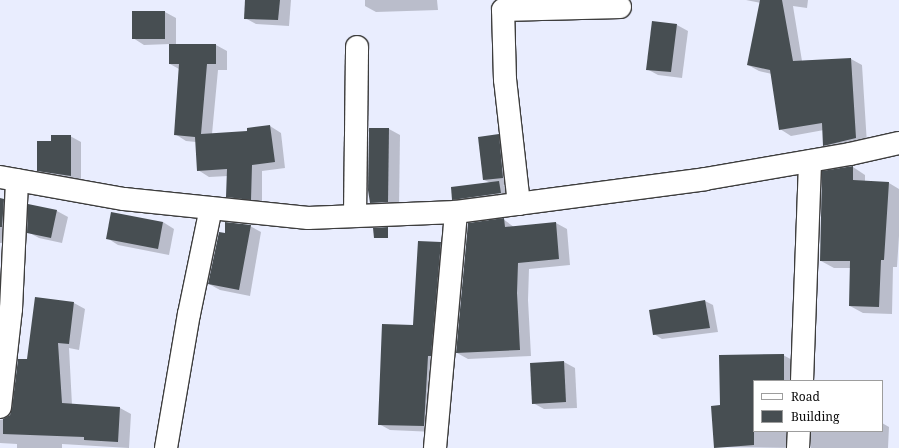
<!DOCTYPE html>
<style>
body{margin:0}
#map{position:relative;width:899px;height:448px;overflow:hidden;background:#e9edfe;font-family:"Noto Serif",serif}
div>[style]{position:absolute}
.shadow>*{inset:0;background:#0003}
.building>*{inset:0;background:#474e52}
.roads{filter:drop-shadow(1px 0 #3d3d3d) drop-shadow(-1px 0 #3d3d3d) drop-shadow(0 1px #3d3d3d) drop-shadow(0 -1px #3d3d3d)}
.minor>*{height:22px;margin:-11px;padding:0 11px;transform-origin:11px;border-radius:11px;background:#fff}
span{translate:-50% -50%;white-space:nowrap;text-align:center;line-height:1.15;-webkit-text-stroke:4px #fff;paint-order:stroke}
.legend{position:absolute;left:753px;top:380px;width:130px;height:52px;box-sizing:border-box;background:#fff;border:1px solid #9d9d9d;margin:0;padding:5px 7px;list-style:none;font-size:12px;color:#0a0a0a}
.legend li{display:flex;align-items:center;gap:8px;height:20px}
.legend b{width:20px;border:1px solid #9d9d9d}
</style>
<div id="map">
<div class="shadow">
<div style="clip-path:polygon(246px 0,291px 0,289px 26px,256px 24px,245px 18px)"></div>
<div style="clip-path:polygon(365px 0,437px 0,438px 10px,376px 12px,365px 6px)"></div>
<div style="clip-path:polygon(746px 0,808px 0,807px 8px,793px 6px,802px 61px,851px 59px,862px 65px,867px 144px,835px 152px,824px 145px,824px 130px,791px 136px,780px 129px,772px 74px,759px 71px,748px 65px,761px 3px)"></div>
<div style="clip-path:polygon(165px 12px,176px 18px,176px 45px,216px 45px,227px 51px,227px 70px,218px 70px,212px 134px,248px 132px,270px 126px,281px 133px,285px 168px,262px 171px,262px 205px,238px 203px,227px 196px,228px 176px,209px 177px,198px 170px,196px 142px,186px 141px,175px 134px,179px 69px,170px 64px,170px 44px,144px 45px,133px 38px)"></div>
<div style="clip-path:polygon(677px 25px,688px 31px,682px 78px,658px 75px,647px 69px)"></div>
<div style="clip-path:polygon(389px 129px,400px 135px,399px 208px,382px 209px,371px 202px)"></div>
<div style="clip-path:polygon(498px 135px,509px 141px,514px 183px,503px 185px,510px 189px,511px 199px,464px 205px,453px 199px,491px 183px,484px 180px)"></div>
<div style="clip-path:polygon(70px 136px,81px 142px,81px 182px,49px 177px,38px 170px,52px 142px)"></div>
<div style="clip-path:polygon(853px 167px,865px 175px,865px 182px,889px 183px,899px 189px,899px 236px,897px 267px,893px 267px,892px 314px,863px 313px,850px 306px,851px 268px,834px 268px,821px 261px)"></div>
<div style="clip-path:polygon(0 200px,3px 200px,14px 206px,13px 242px,0 243px)"></div>
<div style="clip-path:polygon(29px 205px,57px 211px,68px 217px,62px 243px,39px 238px,28px 232px)"></div>
<div style="clip-path:polygon(503px 219px,514px 227px,556px 223px,567px 229px,570px 265px,529px 269px,528px 300px,531px 356px,468px 359px,457px 353px)"></div>
<div style="clip-path:polygon(163px 222px,174px 229px,169px 255px,118px 245px,107px 238px)"></div>
<div style="clip-path:polygon(250px 226px,261px 232px,250px 296px,220px 290px,209px 284px,226px 234px)"></div>
<div style="clip-path:polygon(440px 243px,451px 250px,435px 432px,390px 430px,379px 424px,414px 326px)"></div>
<div style="clip-path:polygon(705px 301px,713px 305px,718px 332px,662px 339px,654px 334px)"></div>
<div style="clip-path:polygon(74px 303px,85px 309px,79px 350px,69px 348px,72px 405px,120px 408px,131px 414px,129px 448px,62px 444px,62px 448px,17px 448px,17px 444px,0 443px,0 420px,6px 419px,11px 415px,28px 360px)"></div>
<div style="clip-path:polygon(783px 355px,796px 362px,796px 381px,754px 381px,754px 431px,801px 431px,798px 448px,715px 447px,721px 406px)"></div>
<div style="clip-path:polygon(564px 362px,575px 368px,577px 408px,544px 409px,533px 403px,531px 364px)"></div>
<div style="clip-path:polygon(882px 423px,889px 427px,888px 448px,811px 448px,811px 431px,882px 431px)"></div>
</div>
<div class="building">
<div style="clip-path:polygon(245px 0,280px 0,278px 20px,244px 19px)"></div>
<div style="clip-path:polygon(760px 0,782px 0,793px 61px,851px 58px,856px 138px,823px 146px,822px 123px,779px 130px,770px 70px,747px 65px)"></div>
<div style="clip-path:polygon(132px 11px,165px 11px,165px 39px,132px 39px)"></div>
<div style="clip-path:polygon(652px 21px,677px 24px,671px 72px,646px 70px)"></div>
<div style="clip-path:polygon(169px 44px,216px 44px,216px 64px,207px 64px,201px 134px,247px 131px,247px 128px,270px 125px,275px 162px,252px 165px,251px 200px,226px 197px,227px 169px,197px 171px,195px 137px,174px 135px,179px 64px,169px 64px)"></div>
<div style="clip-path:polygon(369px 128px,389px 128px,388px 202px,370px 203px,368px 190px)"></div>
<div style="clip-path:polygon(499px 134px,503px 178px,483px 180px,478px 137px)"></div>
<div style="clip-path:polygon(51px 135px,71px 135px,71px 176px,37px 171px,37px 141px,51px 141px)"></div>
<div style="clip-path:polygon(853px 166px,853px 180px,889px 182px,884px 260px,881px 260px,879px 307px,849px 306px,850px 261px,820px 261px,822px 171px)"></div>
<div style="clip-path:polygon(499px 181px,501px 193px,452px 200px,451px 187px)"></div>
<div style="clip-path:polygon(0 198px,4px 199px,2px 227px,0 227px)"></div>
<div style="clip-path:polygon(28px 204px,57px 210px,51px 238px,27px 233px)"></div>
<div style="clip-path:polygon(111px 212px,163px 222px,158px 249px,106px 239px)"></div>
<div style="clip-path:polygon(504px 218px,505px 227px,556px 222px,559px 259px,518px 263px,517px 293px,520px 350px,456px 353px,468px 223px)"></div>
<div style="clip-path:polygon(225px 222px,251px 225px,239px 290px,208px 284px,219px 232px,225px 233px)"></div>
<div style="clip-path:polygon(388px 227px,388px 238px,374px 238px,373px 228px)"></div>
<div style="clip-path:polygon(418px 241px,441px 242px,431px 356px,428px 356px,424px 426px,378px 425px,382px 324px,413px 325px)"></div>
<div style="clip-path:polygon(35px 297px,74px 302px,69px 344px,58px 343px,62px 403px,120px 407px,118px 442px,84px 440px,84px 437px,3px 434px,3px 419px,10px 415px,12px 408px,18px 359px,27px 359px)"></div>
<div style="clip-path:polygon(705px 300px,710px 328px,653px 335px,649px 310px)"></div>
<div style="clip-path:polygon(784px 354px,784px 381px,754px 381px,754px 445px,714px 448px,711px 406px,720px 405px,719px 355px)"></div>
<div style="clip-path:polygon(564px 361px,566px 402px,532px 404px,530px 363px)"></div>
</div>
<div class="roads">
<div class="minor">
<div style="left:0;top:177px;width:126px;rotate:10.1deg"></div>
<div style="left:124px;top:199px;width:185px;rotate:5.9deg"></div>
<div style="left:308px;top:218px;width:148px;rotate:-2.3deg"></div>
<div style="left:456px;top:212px;width:251px;rotate:-7.5deg"></div>
<div style="left:705px;top:179px;width:147px;rotate:-9.8deg"></div>
<div style="left:850px;top:154px;width:50px;rotate:-12.7deg"></div>
<div style="left:519px;top:204px;width:125px;rotate:-96.4deg"></div>
<div style="left:505px;top:80px;width:70px;rotate:-91.6deg"></div>
<div style="left:503px;top:10px;width:117px;rotate:-1.5deg"></div>
<div style="left:355px;top:216px;width:169px;rotate:-89.3deg"></div>
<div style="left:802px;top:381px;width:220px;rotate:-87.9deg"></div>
<div style="left:0;top:407px;width:99px;rotate:-83.6deg"></div>
<div style="left:11px;top:309px;width:129px;rotate:-87.3deg"></div>
<div style="left:166px;top:448px;width:136px;rotate:-80.3deg"></div>
<div style="left:189px;top:314px;width:108px;rotate:-78.3deg"></div>
<div style="left:435px;top:448px;width:237px;rotate:-84.9deg"></div>
<div style="left:798px;top:448px;width:17px;rotate:-87deg"></div>
</div>
</div>
<ul class="legend">
<li><b style="height:5px;background:#fff"></b>Road</li>
<li><b style="height:11px;background:#474e52"></b>Building</li>
</ul>
</div>
